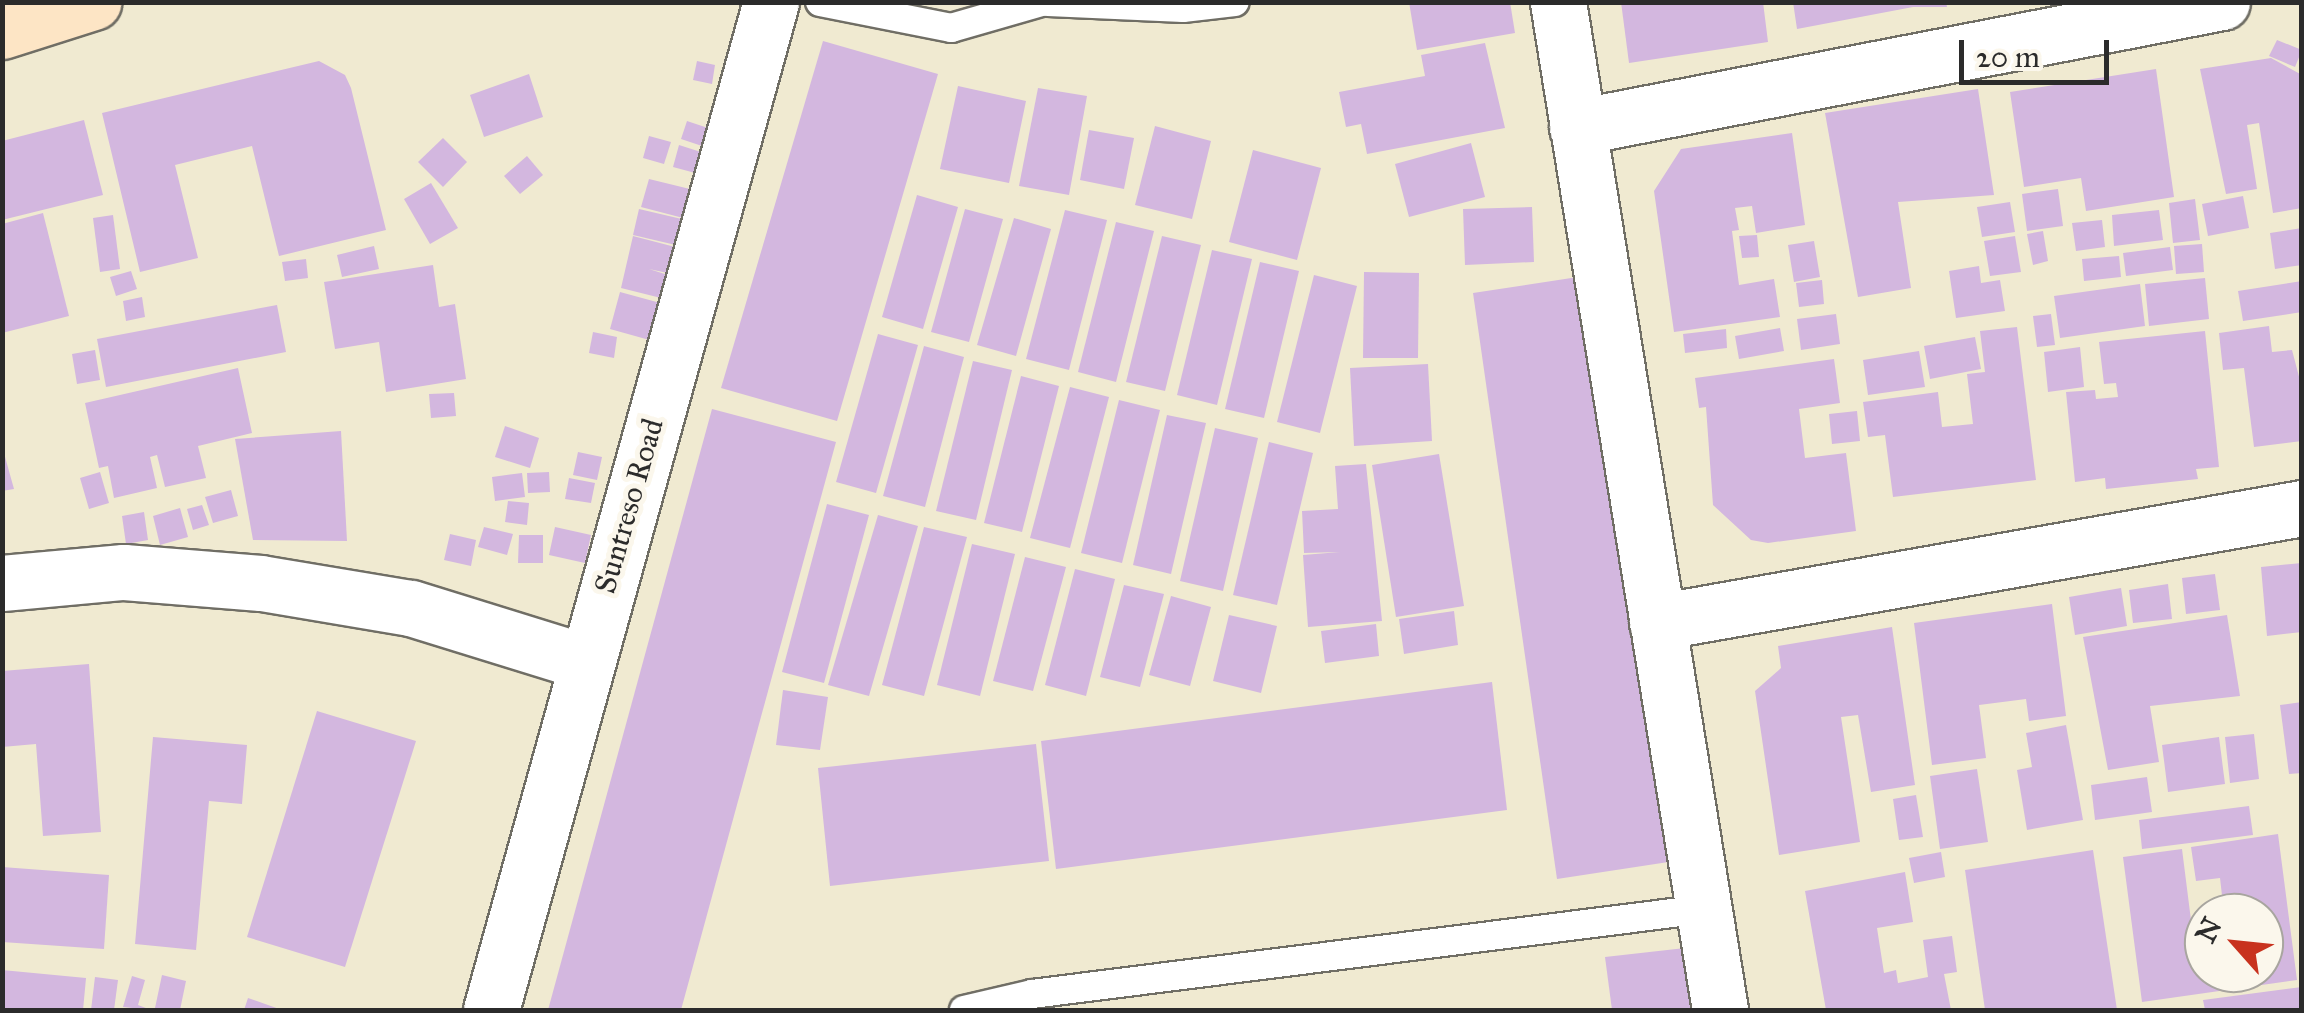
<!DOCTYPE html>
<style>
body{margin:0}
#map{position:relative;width:2304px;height:1013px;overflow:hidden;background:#f0ead1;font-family:"IM FELL Great Primer",serif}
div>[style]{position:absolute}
.building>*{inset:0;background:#d3b7df}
.roads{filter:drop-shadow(2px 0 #706e65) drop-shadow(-2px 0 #706e65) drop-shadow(0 2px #706e65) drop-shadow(0 -2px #706e65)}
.service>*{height:28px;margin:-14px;padding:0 14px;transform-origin:14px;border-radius:14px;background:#fff}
.minor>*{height:55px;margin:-27.5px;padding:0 27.5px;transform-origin:27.5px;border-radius:27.5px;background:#fff}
.secondary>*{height:55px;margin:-27.5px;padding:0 27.5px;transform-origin:27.5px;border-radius:27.5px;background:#fde5c5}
span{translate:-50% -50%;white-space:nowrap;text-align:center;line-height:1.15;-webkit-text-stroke:10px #fbf7ec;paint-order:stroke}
.street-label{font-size:30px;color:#2b2b2b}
.frame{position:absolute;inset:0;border:5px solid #2b2b2b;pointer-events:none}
.north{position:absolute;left:2184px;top:893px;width:100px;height:100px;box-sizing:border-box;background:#fbf7ec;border:2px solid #a8a59f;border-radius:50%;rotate:297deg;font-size:28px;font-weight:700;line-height:40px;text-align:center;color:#2b2b2b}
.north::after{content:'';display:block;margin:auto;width:35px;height:45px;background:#c8321e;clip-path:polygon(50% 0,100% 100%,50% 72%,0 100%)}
.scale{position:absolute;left:1959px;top:40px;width:150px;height:45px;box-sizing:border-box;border:5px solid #2b2b2b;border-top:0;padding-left:12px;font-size:30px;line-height:35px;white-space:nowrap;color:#2b2b2b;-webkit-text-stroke:8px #fbf7ec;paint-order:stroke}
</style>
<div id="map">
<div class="building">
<div style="clip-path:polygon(1409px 2px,1510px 2px,1515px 33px,1417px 50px)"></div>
<div style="clip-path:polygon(1621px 2px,1763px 2px,1768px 42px,1629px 63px)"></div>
<div style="clip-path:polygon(1793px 2px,1946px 2px,1947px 7px,1913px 7px,1797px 29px)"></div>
<div style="clip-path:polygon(2277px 40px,2302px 50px,2295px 67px,2269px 56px)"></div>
<div style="clip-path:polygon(823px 41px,938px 74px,837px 421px,721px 388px)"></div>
<div style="clip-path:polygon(1485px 43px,1505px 128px,1367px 154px,1361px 124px,1346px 127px,1339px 92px,1425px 76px,1421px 55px)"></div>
<div style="clip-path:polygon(2271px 58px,2302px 75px,2302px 208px,2273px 213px,2259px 123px,2247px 125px,2257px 189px,2226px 194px,2200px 69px)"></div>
<div style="clip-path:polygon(319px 61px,345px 75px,351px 88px,386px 230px,279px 256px,252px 146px,175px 165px,198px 258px,140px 272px,102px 113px)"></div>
<div style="clip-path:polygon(697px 61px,715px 65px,712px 84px,693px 80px)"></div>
<div style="clip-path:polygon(2156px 69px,2174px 197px,2086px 211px,2081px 178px,2024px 187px,2010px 92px)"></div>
<div style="clip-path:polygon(529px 74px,543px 117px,484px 137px,470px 95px)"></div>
<div style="clip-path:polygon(958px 86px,1026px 101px,1009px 183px,940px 169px)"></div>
<div style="clip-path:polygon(1038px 88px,1087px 96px,1069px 195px,1019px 186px)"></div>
<div style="clip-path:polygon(1978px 89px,1994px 195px,1898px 202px,1911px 288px,1858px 297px,1825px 113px)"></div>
<div style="clip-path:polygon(84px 120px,103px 195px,2px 220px,2px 141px)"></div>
<div style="clip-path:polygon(687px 121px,711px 129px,705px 147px,681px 139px)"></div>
<div style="clip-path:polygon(1155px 126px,1211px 141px,1192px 219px,1135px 205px)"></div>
<div style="clip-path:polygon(1089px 130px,1134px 138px,1124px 189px,1080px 180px)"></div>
<div style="clip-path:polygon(1792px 133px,1805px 225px,1756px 233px,1752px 206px,1735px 208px,1739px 230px,1732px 231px,1739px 285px,1774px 279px,1780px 317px,1674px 332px,1654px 191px,1681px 149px)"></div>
<div style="clip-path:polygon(649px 136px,671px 142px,664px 164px,643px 158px)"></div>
<div style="clip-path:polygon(443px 138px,467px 162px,443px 187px,418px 162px)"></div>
<div style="clip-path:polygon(1471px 143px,1485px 197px,1409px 217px,1395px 164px)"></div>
<div style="clip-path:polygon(679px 145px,704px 153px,699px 174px,673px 167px)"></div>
<div style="clip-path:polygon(1253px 150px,1321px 168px,1297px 260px,1229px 242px)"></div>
<div style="clip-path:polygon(527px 156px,543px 175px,520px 194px,504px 176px)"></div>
<div style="clip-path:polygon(649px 179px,694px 190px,687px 219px,641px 207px)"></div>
<div style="clip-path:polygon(431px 183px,458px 228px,430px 244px,404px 199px)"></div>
<div style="clip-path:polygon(2058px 189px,2063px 226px,2027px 231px,2022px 194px)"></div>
<div style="clip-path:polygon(917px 195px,958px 207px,923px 329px,882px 317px)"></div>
<div style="clip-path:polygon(2243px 196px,2249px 228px,2208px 236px,2202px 204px)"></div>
<div style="clip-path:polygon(2195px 199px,2200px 240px,2173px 243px,2169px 203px)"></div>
<div style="clip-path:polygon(2010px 202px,2015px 232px,1982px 237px,1977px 207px)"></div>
<div style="clip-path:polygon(1532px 207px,1534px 262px,1465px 265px,1463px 209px)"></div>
<div style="clip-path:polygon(639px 209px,686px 220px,680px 246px,633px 235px)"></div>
<div style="clip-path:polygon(965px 209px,1003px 219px,969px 342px,931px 332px)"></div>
<div style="clip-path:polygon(1065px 210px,1107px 220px,1069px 370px,1026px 359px)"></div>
<div style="clip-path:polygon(2159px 210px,2163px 240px,2114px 246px,2112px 215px)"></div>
<div style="clip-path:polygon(43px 213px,69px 316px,2px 333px,2px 224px)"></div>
<div style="clip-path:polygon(113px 215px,120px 269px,100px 272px,93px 218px)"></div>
<div style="clip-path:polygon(1014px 218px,1051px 229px,1016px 356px,977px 345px)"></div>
<div style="clip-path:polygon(2102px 220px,2105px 247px,2076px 251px,2072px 223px)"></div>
<div style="clip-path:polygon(1116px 222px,1154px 231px,1116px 382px,1078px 372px)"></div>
<div style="clip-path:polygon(2302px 228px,2302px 265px,2275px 269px,2270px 233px)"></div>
<div style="clip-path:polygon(2043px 231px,2048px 261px,2033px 265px,2027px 234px)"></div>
<div style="clip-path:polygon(1757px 235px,1759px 257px,1742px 258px,1739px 236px)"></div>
<div style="clip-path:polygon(633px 236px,679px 248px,672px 274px,649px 269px,671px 276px,665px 299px,621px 288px)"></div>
<div style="clip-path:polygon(1162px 236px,1201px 245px,1165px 391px,1126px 382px)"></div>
<div style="clip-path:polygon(2015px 236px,2021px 272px,1990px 276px,1984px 241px)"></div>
<div style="clip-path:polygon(1814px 241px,1820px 277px,1794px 282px,1788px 245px)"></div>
<div style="clip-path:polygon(2202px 244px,2204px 272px,2176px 274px,2174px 246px)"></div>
<div style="clip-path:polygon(374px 246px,379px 269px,342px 277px,337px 255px)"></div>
<div style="clip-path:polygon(2170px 247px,2173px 270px,2126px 276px,2123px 253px)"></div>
<div style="clip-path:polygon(1212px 250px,1252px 259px,1217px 405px,1177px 395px)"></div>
<div style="clip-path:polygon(2119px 256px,2121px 277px,2084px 281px,2082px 259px)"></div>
<div style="clip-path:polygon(306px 259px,308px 278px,285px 281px,282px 262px)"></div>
<div style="clip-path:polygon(1260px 262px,1299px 271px,1264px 418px,1225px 409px)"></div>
<div style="clip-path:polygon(433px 265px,439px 307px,455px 304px,466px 379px,386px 392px,379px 342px,335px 349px,324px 282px)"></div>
<div style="clip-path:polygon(1979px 266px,1981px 283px,2000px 280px,2005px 311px,1956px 318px,1949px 271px)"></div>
<div style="clip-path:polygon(131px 271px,137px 289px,116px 296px,110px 277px)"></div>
<div style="clip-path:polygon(1364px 272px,1419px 273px,1418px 358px,1363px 358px)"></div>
<div style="clip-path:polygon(1314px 275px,1357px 286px,1320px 433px,1277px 422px)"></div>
<div style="clip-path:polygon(1591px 275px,1675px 861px,1557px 879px,1473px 293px)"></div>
<div style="clip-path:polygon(2205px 278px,2209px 319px,2149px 326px,2145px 284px)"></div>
<div style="clip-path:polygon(1822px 280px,1824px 304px,1799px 307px,1796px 283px)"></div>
<div style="clip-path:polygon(2302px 281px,2302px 312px,2243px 321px,2238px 291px)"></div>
<div style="clip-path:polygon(2140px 284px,2145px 326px,2060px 338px,2054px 296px)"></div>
<div style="clip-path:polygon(620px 292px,664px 304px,653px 341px,610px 329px)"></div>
<div style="clip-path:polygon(142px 297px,145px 317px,126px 321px,123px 301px)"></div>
<div style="clip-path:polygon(277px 305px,286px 352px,106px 387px,97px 339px)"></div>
<div style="clip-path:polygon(1836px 314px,1840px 344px,1801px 350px,1797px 319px)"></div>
<div style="clip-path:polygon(2051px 314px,2055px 345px,2037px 347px,2033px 316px)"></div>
<div style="clip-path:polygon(2269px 326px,2272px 352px,2292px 350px,2302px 388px,2302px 441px,2254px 447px,2244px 368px,2223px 370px,2219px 333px)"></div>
<div style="clip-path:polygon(2017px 327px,2036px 480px,1893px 497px,1885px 435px,1868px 437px,1863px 402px,1938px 392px,1942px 427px,1973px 424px,1967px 374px,1985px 372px,1980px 331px)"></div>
<div style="clip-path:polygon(1780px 328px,1784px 351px,1739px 359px,1735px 336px)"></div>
<div style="clip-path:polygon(1726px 329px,1727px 348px,1685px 353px,1683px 334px)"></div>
<div style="clip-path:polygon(2205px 331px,2219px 467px,2196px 469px,2198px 479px,2106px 489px,2105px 478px,2075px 482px,2066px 392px,2095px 390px,2096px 399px,2118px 397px,2116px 383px,2104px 384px,2099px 342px)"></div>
<div style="clip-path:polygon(593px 332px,617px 337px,614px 358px,589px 353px)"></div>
<div style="clip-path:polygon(878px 334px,918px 345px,876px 493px,836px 482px)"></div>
<div style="clip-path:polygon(1975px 337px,1981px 369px,1930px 379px,1924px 346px)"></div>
<div style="clip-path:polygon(924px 346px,964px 357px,925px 507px,883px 496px)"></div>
<div style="clip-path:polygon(2080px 347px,2084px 387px,2048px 392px,2044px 352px)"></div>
<div style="clip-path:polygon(95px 350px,100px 380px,77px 384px,72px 354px)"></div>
<div style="clip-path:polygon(1919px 351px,1925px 387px,1868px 395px,1863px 360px)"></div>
<div style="clip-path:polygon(1834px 359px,1840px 403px,1799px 409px,1805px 458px,1846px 453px,1856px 531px,1768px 543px,1751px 540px,1713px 505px,1706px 407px,1699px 408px,1695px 378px)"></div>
<div style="clip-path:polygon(973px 361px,1012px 370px,976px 520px,936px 511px)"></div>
<div style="clip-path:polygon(1428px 364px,1432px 441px,1354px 446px,1350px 368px)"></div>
<div style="clip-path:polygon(238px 368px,252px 433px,198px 446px,206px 478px,165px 487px,157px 455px,150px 457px,157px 488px,114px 498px,108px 466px,99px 468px,85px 403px)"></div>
<div style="clip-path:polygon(1021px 376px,1059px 386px,1022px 532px,984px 523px)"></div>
<div style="clip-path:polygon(1070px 387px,1109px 397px,1070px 548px,1030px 538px)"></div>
<div style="clip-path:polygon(454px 393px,456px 416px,431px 418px,429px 394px)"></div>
<div style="clip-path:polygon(1119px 400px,1160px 410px,1122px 563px,1081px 553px)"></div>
<div style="clip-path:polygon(712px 409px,836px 442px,681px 1010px,548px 1010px)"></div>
<div style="clip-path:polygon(1857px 411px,1860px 441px,1832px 444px,1829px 414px)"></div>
<div style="clip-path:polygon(1167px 415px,1206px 423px,1171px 574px,1133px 565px)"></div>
<div style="clip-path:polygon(505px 426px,539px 438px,530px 468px,495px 457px)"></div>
<div style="clip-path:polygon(1215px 428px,1258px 438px,1223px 591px,1180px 581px)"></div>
<div style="clip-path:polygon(341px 431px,347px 541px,253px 540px,235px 439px)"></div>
<div style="clip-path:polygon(1269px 442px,1313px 453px,1277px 605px,1233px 595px)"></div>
<div style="clip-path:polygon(2px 446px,14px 489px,2px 491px)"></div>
<div style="clip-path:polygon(578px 452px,602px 457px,597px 480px,573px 475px)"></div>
<div style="clip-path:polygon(1439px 454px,1464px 606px,1396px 617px,1372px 465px)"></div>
<div style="clip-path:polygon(1366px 464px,1382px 621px,1308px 627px,1303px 555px,1340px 552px,1304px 553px,1302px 511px,1338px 509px,1335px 466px)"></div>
<div style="clip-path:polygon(100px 472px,109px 503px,89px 509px,80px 478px)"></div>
<div style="clip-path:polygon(549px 472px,550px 492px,528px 493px,527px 473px)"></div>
<div style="clip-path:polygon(522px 473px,525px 497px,495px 501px,492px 477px)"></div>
<div style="clip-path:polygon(569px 478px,595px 483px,591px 503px,565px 499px)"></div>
<div style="clip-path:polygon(231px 490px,238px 516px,213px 523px,205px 497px)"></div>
<div style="clip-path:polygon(508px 501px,529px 503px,527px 525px,505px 522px)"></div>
<div style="clip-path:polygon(827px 504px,869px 515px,824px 683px,782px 672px)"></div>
<div style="clip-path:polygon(202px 505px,209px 525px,193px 530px,187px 509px)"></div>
<div style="clip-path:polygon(180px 508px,188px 537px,160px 545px,153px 516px)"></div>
<div style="clip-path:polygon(144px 512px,148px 540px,126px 544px,122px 516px)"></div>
<div style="clip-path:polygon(878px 515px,918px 526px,869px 696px,828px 685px)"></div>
<div style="clip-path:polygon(484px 527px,513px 534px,507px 555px,478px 547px)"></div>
<div style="clip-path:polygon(555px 527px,591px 535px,585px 563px,549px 555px)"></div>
<div style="clip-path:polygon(924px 527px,967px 537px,924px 696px,882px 685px)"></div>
<div style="clip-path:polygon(450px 534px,476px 540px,471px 566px,444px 560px)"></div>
<div style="clip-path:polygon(519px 535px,543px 535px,543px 563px,518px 563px)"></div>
<div style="clip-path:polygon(972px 544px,1015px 554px,980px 696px,937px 685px)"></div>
<div style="clip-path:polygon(1025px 557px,1066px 567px,1033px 691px,993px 681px)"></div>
<div style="clip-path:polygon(2302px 563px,2302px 632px,2267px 636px,2261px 567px)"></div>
<div style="clip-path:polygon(1075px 569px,1115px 579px,1086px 696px,1045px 685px)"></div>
<div style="clip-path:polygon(2215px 574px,2220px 610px,2186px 614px,2182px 578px)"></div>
<div style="clip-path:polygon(2168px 584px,2172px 619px,2133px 623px,2129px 590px)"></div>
<div style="clip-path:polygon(1124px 585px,1164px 594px,1140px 687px,1100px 677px)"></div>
<div style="clip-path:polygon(2121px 588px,2127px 626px,2075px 635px,2069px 597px)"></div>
<div style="clip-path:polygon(1171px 596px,1211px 607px,1190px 686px,1149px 675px)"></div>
<div style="clip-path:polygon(2052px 604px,2066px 716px,2029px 721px,2026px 699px,1979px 705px,1986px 758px,1932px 765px,1914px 623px)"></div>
<div style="clip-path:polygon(1454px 611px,1458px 645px,1404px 654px,1399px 619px)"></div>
<div style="clip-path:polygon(1229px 615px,1277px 626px,1261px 693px,1213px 681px)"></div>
<div style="clip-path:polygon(2227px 615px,2240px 696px,2150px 706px,2159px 762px,2108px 770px,2083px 637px)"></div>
<div style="clip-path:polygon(1376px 624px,1379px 656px,1325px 663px,1321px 631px)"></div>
<div style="clip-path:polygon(1892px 627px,1915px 785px,1871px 792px,1858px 715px,1841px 717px,1860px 842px,1779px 855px,1755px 691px,1781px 668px,1778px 646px)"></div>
<div style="clip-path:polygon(89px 664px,101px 832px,43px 836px,36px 744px,2px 747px,2px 671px)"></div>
<div style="clip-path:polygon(1492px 682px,1507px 810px,1056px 869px,1041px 741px)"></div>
<div style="clip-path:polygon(783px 690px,828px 697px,820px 750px,776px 745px)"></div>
<div style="clip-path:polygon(2302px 702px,2302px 773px,2289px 774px,2280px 705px)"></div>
<div style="clip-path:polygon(317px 711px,416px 741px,345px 967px,247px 937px)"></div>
<div style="clip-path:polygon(2066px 725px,2083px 820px,2027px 830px,2017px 770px,2032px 767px,2026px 733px)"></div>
<div style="clip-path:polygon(2254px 734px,2259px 779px,2230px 783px,2225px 737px)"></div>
<div style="clip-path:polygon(153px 737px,247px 745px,242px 804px,209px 801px,196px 950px,135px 944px)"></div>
<div style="clip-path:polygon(2219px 737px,2225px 784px,2168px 792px,2162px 745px)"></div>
<div style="clip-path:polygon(1036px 744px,1049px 861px,830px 886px,818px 768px)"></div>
<div style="clip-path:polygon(1977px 769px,1988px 842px,1940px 849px,1930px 776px)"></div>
<div style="clip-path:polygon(2147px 777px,2152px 812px,2095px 820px,2091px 785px)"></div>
<div style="clip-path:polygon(1916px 795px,1923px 837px,1899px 840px,1893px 799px)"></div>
<div style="clip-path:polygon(2249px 806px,2253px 835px,2142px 849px,2139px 820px)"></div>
<div style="clip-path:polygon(2278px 834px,2297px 980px,2142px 1002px,2123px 857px,2182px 849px,2193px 936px,2204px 934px,2204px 973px,2264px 973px,2264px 913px,2224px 913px,2220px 878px,2196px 881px,2191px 847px)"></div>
<div style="clip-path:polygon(2093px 850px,2117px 1010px,1985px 1010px,1965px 870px)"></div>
<div style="clip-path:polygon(1941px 852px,1945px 877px,1914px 883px,1909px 858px)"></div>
<div style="clip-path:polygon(2px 867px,109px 875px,104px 949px,2px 942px)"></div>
<div style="clip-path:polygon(1905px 872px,1913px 922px,1877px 928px,1884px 973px,1896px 970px,1898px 983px,1928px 977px,1923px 940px,1952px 936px,1957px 972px,1944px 974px,1951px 1010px,1826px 1010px,1805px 891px)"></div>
<div style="clip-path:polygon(1694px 947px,1701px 1010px,1612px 1010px,1605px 957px)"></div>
<div style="clip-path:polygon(2px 970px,86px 978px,83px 1010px,2px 1010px)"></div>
<div style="clip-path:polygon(162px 975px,186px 981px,180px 1010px,155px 1008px)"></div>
<div style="clip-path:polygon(132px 976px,145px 980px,138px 1005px,151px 1010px,123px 1007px)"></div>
<div style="clip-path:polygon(95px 977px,118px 980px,114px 1010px,91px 1010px)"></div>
<div style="clip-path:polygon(2302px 987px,2302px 1010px,2205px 1010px,2203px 1000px)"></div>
<div style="clip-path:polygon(248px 998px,282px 1010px,244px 1010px)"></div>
</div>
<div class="roads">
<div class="service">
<div style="left:820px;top:2px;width:134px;rotate:11.2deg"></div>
<div style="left:951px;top:28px;width:94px;rotate:-16.1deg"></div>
<div style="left:1048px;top:2px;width:135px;rotate:2.5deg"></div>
<div style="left:1183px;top:8px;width:52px;rotate:-6.6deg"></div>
<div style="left:964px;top:1010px;width:70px;rotate:-13.2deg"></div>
<div style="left:1032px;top:994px;width:677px;rotate:-7.21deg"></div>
</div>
<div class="minor">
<div style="left:1558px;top:2px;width:1021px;rotate:80.87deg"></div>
<div style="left:1577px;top:127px;width:657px;rotate:-10.97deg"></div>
<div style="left:2px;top:583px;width:122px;rotate:-5.2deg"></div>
<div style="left:124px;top:572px;width:137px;rotate:4.6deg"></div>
<div style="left:261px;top:583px;width:152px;rotate:9.5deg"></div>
<div style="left:411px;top:608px;width:182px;rotate:17.2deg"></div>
<div style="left:1657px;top:622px;width:655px;rotate:-10.02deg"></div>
<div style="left:491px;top:1010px;width:1046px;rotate:-74.48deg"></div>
</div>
<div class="secondary">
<div style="left:2px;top:31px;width:96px;rotate:-17.7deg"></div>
</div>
</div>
<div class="street-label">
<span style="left:629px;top:506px;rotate:-74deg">Suntreso Road</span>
</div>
<div class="frame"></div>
<div class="north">N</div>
<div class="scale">20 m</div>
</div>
